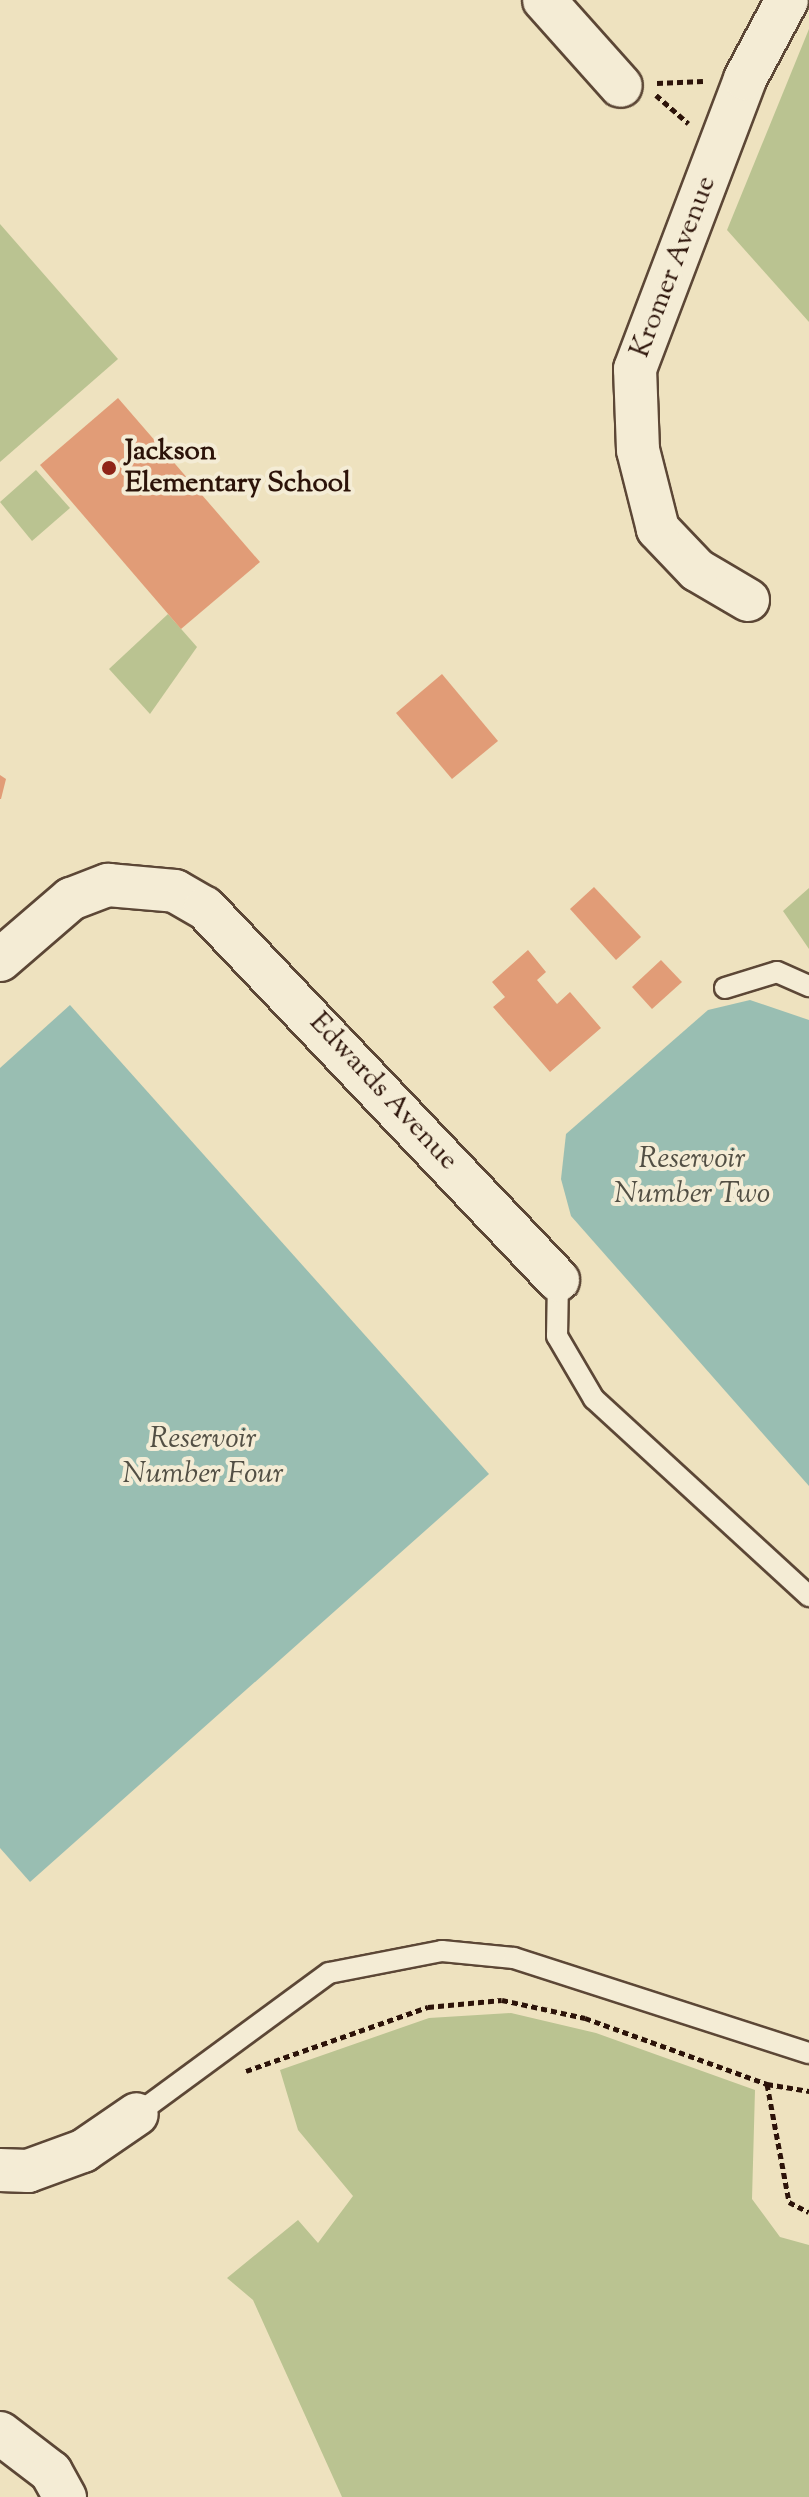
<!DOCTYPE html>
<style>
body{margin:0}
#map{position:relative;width:809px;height:2497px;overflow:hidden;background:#eee2bf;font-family:"Sorts Mill Goudy",serif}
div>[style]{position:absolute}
.green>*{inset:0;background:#bac391}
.water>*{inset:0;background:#99beb2}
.building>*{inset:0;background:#e19c77}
.path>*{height:5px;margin-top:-2.5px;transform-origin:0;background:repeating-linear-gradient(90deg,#2c1309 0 6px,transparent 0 10px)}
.roads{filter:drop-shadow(2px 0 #5c4736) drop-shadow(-2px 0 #5c4736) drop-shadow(0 2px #5c4736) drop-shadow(0 -2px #5c4736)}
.lane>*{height:20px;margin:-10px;padding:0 10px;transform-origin:10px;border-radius:10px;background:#f4ecd5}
.street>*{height:42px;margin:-21px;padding:0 21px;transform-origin:21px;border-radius:21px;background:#f4ecd5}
.dots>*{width:22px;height:22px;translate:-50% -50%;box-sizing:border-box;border:4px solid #f4ecd5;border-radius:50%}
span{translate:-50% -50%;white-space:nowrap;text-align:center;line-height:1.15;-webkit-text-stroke:8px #f4ecd5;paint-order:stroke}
.street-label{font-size:28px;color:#2c1309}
.poi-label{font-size:28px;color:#2c1309;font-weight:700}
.left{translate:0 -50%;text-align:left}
.water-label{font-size:30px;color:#524f44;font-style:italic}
</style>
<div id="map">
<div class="green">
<div style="clip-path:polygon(809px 29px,809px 322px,727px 230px)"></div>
<div style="clip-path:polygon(0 224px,118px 359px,0 462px)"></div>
<div style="clip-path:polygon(36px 470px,70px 508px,32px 541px,0 502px)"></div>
<div style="clip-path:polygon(168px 614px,197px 647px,150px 714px,109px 669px)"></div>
<div style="clip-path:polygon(809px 888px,809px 949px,783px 911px)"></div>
<div style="clip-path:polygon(511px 2013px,596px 2033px,755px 2090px,752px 2199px,780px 2237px,809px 2245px,809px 2497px,342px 2497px,253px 2300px,227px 2278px,298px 2220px,318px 2243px,353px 2196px,298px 2130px,280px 2070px,429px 2018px)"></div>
</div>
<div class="water">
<div style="clip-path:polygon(750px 1000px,809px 1020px,809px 1486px,571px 1216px,561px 1179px,566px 1134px,708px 1010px)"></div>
<div style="clip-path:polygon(70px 1005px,489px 1474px,30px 1882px,0 1848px,0 1068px)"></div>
</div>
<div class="building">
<div style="clip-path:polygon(118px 398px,260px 562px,181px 629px,40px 465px)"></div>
<div style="clip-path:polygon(442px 674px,498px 741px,452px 779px,396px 713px)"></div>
<div style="clip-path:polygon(0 775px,6px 779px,1px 799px,0 799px)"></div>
<div style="clip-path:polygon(594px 887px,641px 937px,616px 960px,570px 909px)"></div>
<div style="clip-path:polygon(528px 950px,546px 972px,537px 980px,557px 1004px,570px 992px,601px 1028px,550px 1072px,493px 1007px,505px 997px,492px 982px)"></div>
<div style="clip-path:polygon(661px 960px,682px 982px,652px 1009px,632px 987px)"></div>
</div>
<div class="path">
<div style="left:657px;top:83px;width:46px;rotate:-2.5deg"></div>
<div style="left:656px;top:95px;width:43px;rotate:41.2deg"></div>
<div style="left:246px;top:2071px;width:193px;rotate:-19.4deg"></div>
<div style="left:428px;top:2007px;width:74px;rotate:-5.4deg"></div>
<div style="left:502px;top:2000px;width:85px;rotate:12.2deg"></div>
<div style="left:585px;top:2018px;width:194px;rotate:19.9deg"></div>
<div style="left:767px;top:2084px;width:43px;rotate:9.5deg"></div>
<div style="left:767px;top:2084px;width:120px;rotate:79.4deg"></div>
<div style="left:789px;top:2202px;width:22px;rotate:27deg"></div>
</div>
<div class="roads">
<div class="lane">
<div style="left:725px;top:988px;width:54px;rotate:-17.1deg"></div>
<div style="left:777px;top:972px;width:35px;rotate:24deg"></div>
<div style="left:558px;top:1280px;width:56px;rotate:91deg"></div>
<div style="left:557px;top:1336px;width:73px;rotate:59.6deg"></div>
<div style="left:594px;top:1399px;width:292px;rotate:42.5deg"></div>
<div style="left:137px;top:2114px;width:238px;rotate:-36.3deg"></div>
<div style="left:329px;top:1973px;width:115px;rotate:-11deg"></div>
<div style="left:442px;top:1951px;width:72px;rotate:5.6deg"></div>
<div style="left:514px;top:1958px;width:310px;rotate:17.9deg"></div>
</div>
<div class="street">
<div style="left:544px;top:0;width:115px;rotate:48.2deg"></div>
<div style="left:748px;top:600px;width:59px;rotate:-149.5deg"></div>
<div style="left:697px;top:570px;width:57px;rotate:-133.6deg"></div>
<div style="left:658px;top:529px;width:81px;rotate:-104.2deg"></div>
<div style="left:638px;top:450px;width:81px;rotate:-92.1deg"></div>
<div style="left:635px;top:369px;width:310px;rotate:-69.2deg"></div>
<div style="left:745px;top:79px;width:89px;rotate:-62deg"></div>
<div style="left:0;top:960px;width:94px;rotate:-40.7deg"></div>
<div style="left:71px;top:899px;width:40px;rotate:-21deg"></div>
<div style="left:108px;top:885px;width:67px;rotate:5.1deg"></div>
<div style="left:175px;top:891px;width:34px;rotate:30deg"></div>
<div style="left:205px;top:908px;width:513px;rotate:46.5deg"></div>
<div style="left:0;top:2170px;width:28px;rotate:2deg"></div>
<div style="left:28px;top:2171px;width:59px;rotate:-20deg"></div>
<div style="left:83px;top:2151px;width:65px;rotate:-34.4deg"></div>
<div style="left:0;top:2433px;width:64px;rotate:37.4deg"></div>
<div style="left:51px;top:2472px;width:29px;rotate:61deg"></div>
</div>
</div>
<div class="dots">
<div style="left:109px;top:468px;background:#8f2418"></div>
</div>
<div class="street-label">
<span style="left:674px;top:267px;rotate:-69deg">Kromer Avenue</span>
<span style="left:383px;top:1092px;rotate:47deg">Edwards Avenue</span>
</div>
<div class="poi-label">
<span class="left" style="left:125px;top:468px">Jackson<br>Elementary School</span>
</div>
<div class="water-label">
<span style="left:692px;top:1177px">Reservoir<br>Number Two</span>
<span style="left:203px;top:1457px">Reservoir<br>Number Four</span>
</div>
</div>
